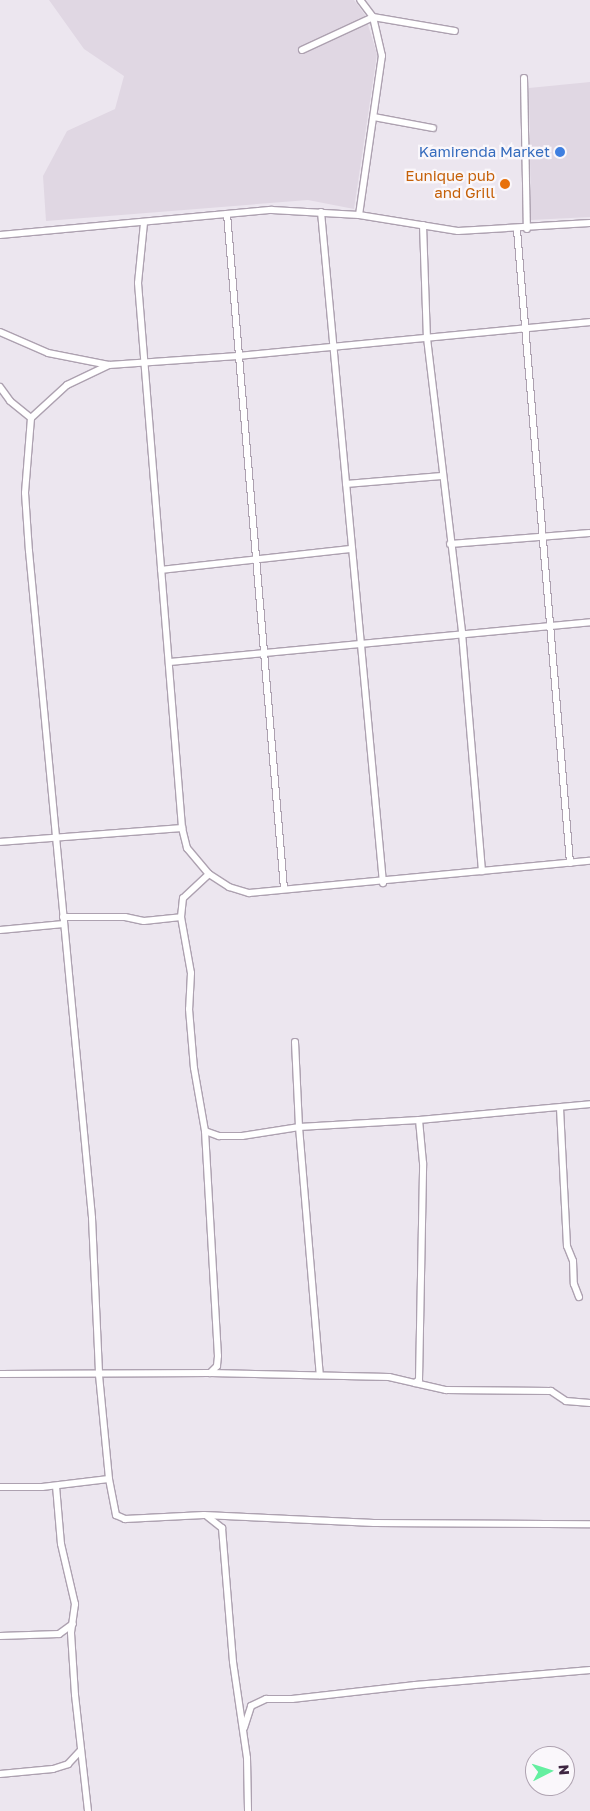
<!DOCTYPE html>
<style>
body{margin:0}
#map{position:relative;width:590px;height:1811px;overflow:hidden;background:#ece6ef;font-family:"Golos Text",sans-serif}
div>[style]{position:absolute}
.built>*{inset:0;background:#e0d7e3}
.roads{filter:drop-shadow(1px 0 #ada1b0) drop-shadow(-1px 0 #ada1b0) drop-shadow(0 1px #ada1b0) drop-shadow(0 -1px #ada1b0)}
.street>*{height:6px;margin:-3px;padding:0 3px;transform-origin:3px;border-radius:3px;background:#fff}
.dots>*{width:14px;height:14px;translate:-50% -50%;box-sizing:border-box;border:2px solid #faf7fb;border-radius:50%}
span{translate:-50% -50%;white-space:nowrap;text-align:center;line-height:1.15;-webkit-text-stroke:4.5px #faf7fb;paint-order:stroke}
.shop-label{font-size:15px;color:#366cbe}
.right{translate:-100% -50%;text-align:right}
.food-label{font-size:15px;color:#c56008}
.north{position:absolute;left:525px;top:1746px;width:50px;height:50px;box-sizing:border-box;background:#faf7fb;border:1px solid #afa3b1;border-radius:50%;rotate:85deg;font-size:14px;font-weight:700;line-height:20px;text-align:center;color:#3e2541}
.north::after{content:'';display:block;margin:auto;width:18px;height:22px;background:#64efa0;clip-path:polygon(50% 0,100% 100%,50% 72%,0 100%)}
</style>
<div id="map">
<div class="built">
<div style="clip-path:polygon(49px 0,354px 0,365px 15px,377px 54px,354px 209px,308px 200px,46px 221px,43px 176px,67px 131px,115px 109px,124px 76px,84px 49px)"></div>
<div style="clip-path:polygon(590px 82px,590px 217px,531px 220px,529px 88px)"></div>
</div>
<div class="roads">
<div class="street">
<div style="left:302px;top:50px;width:78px;rotate:-24.9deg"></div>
<div style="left:373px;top:17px;width:83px;rotate:9.7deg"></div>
<div style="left:524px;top:78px;width:151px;rotate:88.9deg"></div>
<div style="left:374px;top:117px;width:60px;rotate:10.6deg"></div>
<div style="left:321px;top:212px;width:674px;rotate:84.72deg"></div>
<div style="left:227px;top:214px;width:676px;rotate:85.17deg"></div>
<div style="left:359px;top:215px;width:161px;rotate:-81.8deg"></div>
<div style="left:382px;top:56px;width:40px;rotate:-103deg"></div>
<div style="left:373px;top:17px;width:21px;rotate:-127deg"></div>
<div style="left:144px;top:223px;width:60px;rotate:95.7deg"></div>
<div style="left:138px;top:283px;width:547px;rotate:85.38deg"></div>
<div style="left:182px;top:828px;width:21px;rotate:76deg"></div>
<div style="left:187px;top:848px;width:34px;rotate:50deg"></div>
<div style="left:209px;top:874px;width:24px;rotate:33deg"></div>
<div style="left:229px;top:887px;width:21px;rotate:17deg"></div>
<div style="left:249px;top:893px;width:342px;rotate:-5.4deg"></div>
<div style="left:423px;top:225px;width:113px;rotate:88deg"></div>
<div style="left:427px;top:338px;width:297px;rotate:83.2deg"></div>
<div style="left:462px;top:633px;width:239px;rotate:85.2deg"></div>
<div style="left:517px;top:230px;width:635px;rotate:85.21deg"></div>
<div style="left:0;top:235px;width:273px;rotate:-5.3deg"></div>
<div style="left:272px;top:210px;width:87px;rotate:3.3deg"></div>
<div style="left:359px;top:215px;width:100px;rotate:9.2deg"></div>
<div style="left:458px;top:231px;width:132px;rotate:-3.5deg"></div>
<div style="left:0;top:332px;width:52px;rotate:23.6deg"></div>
<div style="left:48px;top:353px;width:62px;rotate:11.1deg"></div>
<div style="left:0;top:387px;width:17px;rotate:54deg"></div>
<div style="left:10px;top:401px;width:27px;rotate:39deg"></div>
<div style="left:31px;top:418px;width:75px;rotate:94.6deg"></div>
<div style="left:25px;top:493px;width:58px;rotate:86.1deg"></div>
<div style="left:29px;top:551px;width:670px;rotate:84.6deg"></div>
<div style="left:92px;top:1218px;width:157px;rotate:87.4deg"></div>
<div style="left:99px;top:1375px;width:104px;rotate:84.5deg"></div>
<div style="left:109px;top:1479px;width:37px;rotate:79deg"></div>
<div style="left:116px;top:1515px;width:10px;rotate:24deg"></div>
<div style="left:125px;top:1519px;width:79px;rotate:-2.9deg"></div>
<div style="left:204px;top:1515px;width:170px;rotate:2.7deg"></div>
<div style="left:374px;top:1523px;width:216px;rotate:0.3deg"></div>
<div style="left:31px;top:418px;width:49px;rotate:-42.5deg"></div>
<div style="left:67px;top:385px;width:47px;rotate:-25.5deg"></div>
<div style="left:109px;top:365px;width:129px;rotate:-4deg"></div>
<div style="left:238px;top:356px;width:354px;rotate:-5.5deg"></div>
<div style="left:346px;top:484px;width:96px;rotate:-4.8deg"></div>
<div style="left:450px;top:544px;width:140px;rotate:-4.5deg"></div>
<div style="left:161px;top:570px;width:192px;rotate:-6.3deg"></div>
<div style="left:170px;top:662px;width:422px;rotate:-5.4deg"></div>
<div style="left:0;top:842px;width:183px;rotate:-4.4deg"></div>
<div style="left:209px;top:874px;width:35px;rotate:137deg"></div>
<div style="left:183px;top:898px;width:19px;rotate:96deg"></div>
<div style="left:181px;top:917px;width:57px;rotate:79.9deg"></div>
<div style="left:191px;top:973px;width:36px;rotate:93deg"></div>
<div style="left:189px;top:1009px;width:59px;rotate:85.2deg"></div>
<div style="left:194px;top:1068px;width:64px;rotate:80.1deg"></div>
<div style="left:205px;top:1131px;width:225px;rotate:86.7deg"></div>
<div style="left:218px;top:1356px;width:10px;rotate:96deg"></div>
<div style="left:217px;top:1366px;width:10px;rotate:135deg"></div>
<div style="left:63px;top:917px;width:62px"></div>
<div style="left:125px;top:917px;width:19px;rotate:12deg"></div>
<div style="left:144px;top:921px;width:37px;rotate:-6deg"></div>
<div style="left:0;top:930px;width:64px;rotate:-5.4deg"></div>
<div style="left:295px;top:1042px;width:85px;rotate:87.3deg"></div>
<div style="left:299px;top:1127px;width:249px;rotate:85.2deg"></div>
<div style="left:560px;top:1108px;width:138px;rotate:87.1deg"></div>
<div style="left:567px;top:1246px;width:16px;rotate:68deg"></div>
<div style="left:573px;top:1261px;width:23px;rotate:88deg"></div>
<div style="left:574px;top:1284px;width:14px;rotate:69deg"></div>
<div style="left:205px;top:1131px;width:15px;rotate:20deg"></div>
<div style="left:219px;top:1136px;width:23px"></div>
<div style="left:242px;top:1136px;width:58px;rotate:-9deg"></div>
<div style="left:299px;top:1127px;width:120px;rotate:-3.3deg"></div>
<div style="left:419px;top:1120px;width:172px;rotate:-5.3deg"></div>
<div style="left:0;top:1374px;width:210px;rotate:-0.3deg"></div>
<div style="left:210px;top:1373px;width:179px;rotate:1.3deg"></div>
<div style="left:389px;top:1377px;width:27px;rotate:13deg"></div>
<div style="left:415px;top:1383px;width:5px;rotate:-37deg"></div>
<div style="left:419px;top:1380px;width:217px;rotate:-88.9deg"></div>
<div style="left:423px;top:1163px;width:43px;rotate:-95.3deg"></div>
<div style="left:415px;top:1383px;width:32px;rotate:13deg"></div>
<div style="left:446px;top:1390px;width:105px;rotate:0.5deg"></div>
<div style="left:551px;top:1391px;width:18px;rotate:34deg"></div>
<div style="left:566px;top:1401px;width:24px;rotate:5deg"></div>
<div style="left:56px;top:1486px;width:58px;rotate:85.1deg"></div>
<div style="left:61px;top:1544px;width:62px;rotate:76.9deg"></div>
<div style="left:75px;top:1604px;width:29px;rotate:98deg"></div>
<div style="left:71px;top:1633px;width:62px;rotate:86.3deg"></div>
<div style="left:75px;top:1695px;width:117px;rotate:83.6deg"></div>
<div style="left:0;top:1487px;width:42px"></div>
<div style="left:42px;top:1487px;width:67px;rotate:-6.8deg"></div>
<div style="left:208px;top:1517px;width:18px;rotate:38deg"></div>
<div style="left:222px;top:1528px;width:134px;rotate:85.3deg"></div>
<div style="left:233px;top:1662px;width:97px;rotate:81.7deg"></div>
<div style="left:247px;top:1758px;width:53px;rotate:88.9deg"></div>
<div style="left:0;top:1636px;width:59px;rotate:-1.9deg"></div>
<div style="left:59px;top:1634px;width:17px;rotate:-36deg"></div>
<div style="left:244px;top:1728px;width:23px;rotate:-72deg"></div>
<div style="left:251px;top:1706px;width:17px;rotate:-25deg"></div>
<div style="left:266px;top:1699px;width:26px"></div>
<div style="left:292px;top:1699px;width:124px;rotate:-6.5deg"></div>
<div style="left:415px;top:1685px;width:176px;rotate:-4.9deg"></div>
<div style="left:0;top:1774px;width:53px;rotate:-5.4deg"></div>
<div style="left:53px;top:1769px;width:16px;rotate:-18deg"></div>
<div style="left:68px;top:1764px;width:18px;rotate:-47deg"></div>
</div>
</div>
<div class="dots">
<div style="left:560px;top:152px;background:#3f7fe0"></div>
<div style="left:505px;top:184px;background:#e8710a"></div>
</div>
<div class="shop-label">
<span class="right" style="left:550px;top:152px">Kamirenda Market</span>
</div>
<div class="food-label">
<span class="right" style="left:495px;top:184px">Eunique pub<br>and Grill</span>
</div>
<div class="north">N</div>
</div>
